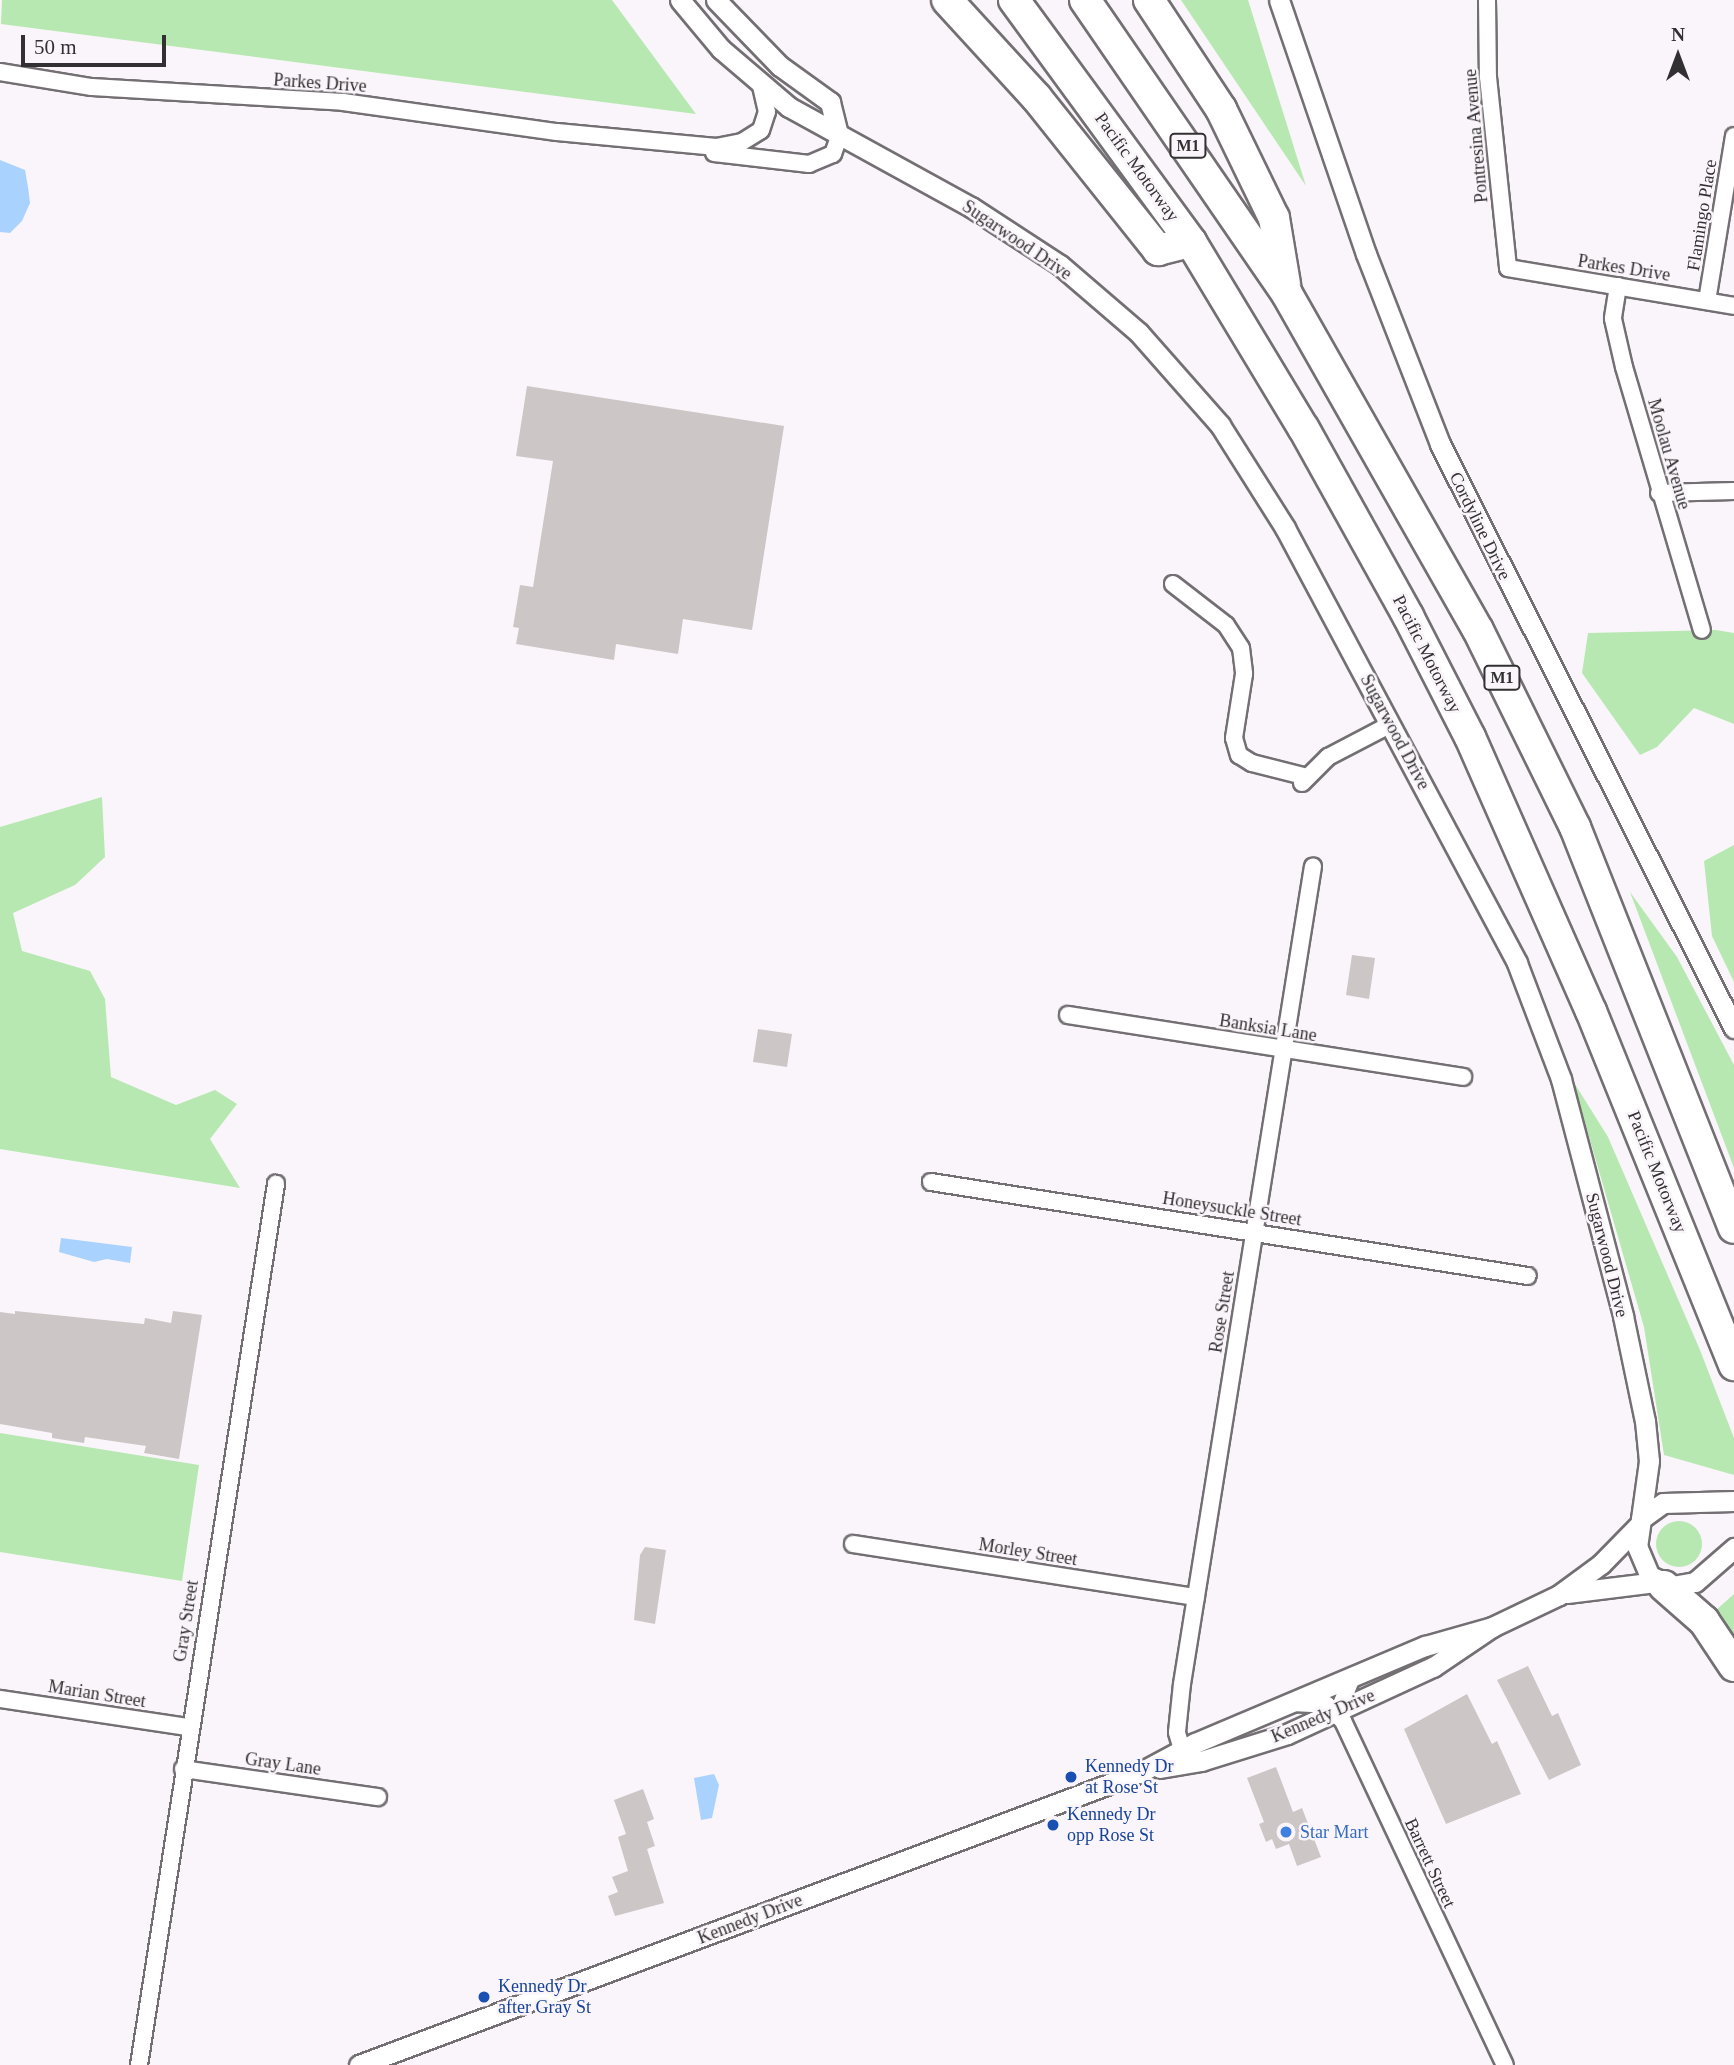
<!DOCTYPE html>
<style>
body{margin:0}
#map{position:relative;width:1734px;height:2065px;overflow:hidden;background:#faf5fa;font-family:"Times New Roman",serif}
div>[style]{position:absolute}
.green>*{inset:0;background:#b7e8b1}
.round{border-radius:50%}
.water>*{inset:0;background:#aad2fe}
.building>*{inset:0;background:#cdc6c6}
.roads{filter:drop-shadow(2px 0 #736f73) drop-shadow(-2px 0 #736f73) drop-shadow(0 2px #736f73) drop-shadow(0 -2px #736f73)}
.minor>*{height:16px;margin:-8px;padding:0 8px;transform-origin:8px;border-radius:8px;background:#fff}
.tertiary>*{height:19px;margin:-9.5px;padding:0 9.5px;transform-origin:9.5px;border-radius:9.5px;background:#fff}
.motorway>*{height:30px;margin:-15px;padding:0 15px;transform-origin:15px;border-radius:15px;background:#fff}
.dots>*{width:19px;height:19px;translate:-50% -50%;box-sizing:border-box;border:4px solid #faf5fa;border-radius:50%}
span{translate:-50% -50%;white-space:nowrap;text-align:center;line-height:1.15;-webkit-text-stroke:5px #faf5fa;paint-order:stroke}
.shield-label span{padding:2px 5px;background:#faf5fa;border:2px solid;border-radius:5px;-webkit-text-stroke-width:0}
.shield-label{font-size:16px;color:#323032;font-weight:700}
.street-label{font-size:18px;color:#323032}
.transit-label{font-size:18px;color:#164399}
.left{translate:0 -50%;text-align:left}
.shop-label{font-size:18px;color:#366cbe}
.north{position:absolute;left:1643px;top:21px;width:70px;height:70px;-webkit-text-stroke:5px #faf5fa;paint-order:stroke;rotate:0deg;font-size:19px;font-weight:700;line-height:28px;text-align:center;color:#323032}
.north::after{content:'';display:block;margin:auto;width:24px;height:32px;background:#323032;clip-path:polygon(50% 0,100% 100%,50% 72%,0 100%)}
.scale{position:absolute;left:21px;top:35px;width:145px;height:32px;box-sizing:border-box;border:4px solid #323032;border-top:0;padding-left:9px;font-size:21px;line-height:24px;white-space:nowrap;color:#323032;-webkit-text-stroke:5px #faf5fa;paint-order:stroke}
</style>
<div id="map">
<div class="green">
<div style="clip-path:polygon(2px 0,612px 0,696px 114px,1px 24px)"></div>
<div style="clip-path:polygon(1181px 0,1248px 0,1306px 186px)"></div>
<div style="clip-path:polygon(1716px 630px,1734px 633px,1734px 724px,1694px 708px,1657px 747px,1640px 755px,1582px 673px,1588px 633px)"></div>
<div style="clip-path:polygon(102px 797px,105px 857px,75px 885px,13px 913px,22px 951px,90px 971px,105px 999px,111px 1077px,176px 1105px,215px 1090px,237px 1104px,210px 1139px,240px 1188px,0 1149px,0 827px)"></div>
<div style="clip-path:polygon(1734px 845px,1734px 982px,1712px 936px,1704px 861px)"></div>
<div style="clip-path:polygon(1630px 892px,1677px 957px,1734px 1065px,1734px 1168px)"></div>
<div style="clip-path:polygon(1573px 1081px,1608px 1137px,1700px 1350px,1734px 1438px,1734px 1475px,1664px 1455px,1644px 1327px)"></div>
<div style="clip-path:polygon(0 1433px,199px 1465px,182px 1581px,0 1552px)"></div>
<div class="round" style="left:1656px;top:1521px;width:46px;height:46px"></div>
<div style="clip-path:polygon(1734px 1594px,1734px 1640px,1715px 1611px)"></div>
</div>
<div class="water">
<div style="clip-path:polygon(0 160px,25px 170px,28px 187px,30px 203px,22px 221px,10px 233px,0 232px)"></div>
<div style="clip-path:polygon(61px 1238px,132px 1247px,130px 1263px,107px 1259px,94px 1262px,59px 1252px)"></div>
<div style="clip-path:polygon(714px 1774px,719px 1785px,712px 1818px,701px 1820px,694px 1778px)"></div>
</div>
<div class="building">
<div style="clip-path:polygon(527px 386px,784px 426px,752px 630px,683px 619px,678px 654px,616px 644px,614px 660px,516px 644px,519px 628px,513px 627px,520px 585px,533px 587px,553px 461px,516px 456px)"></div>
<div style="clip-path:polygon(1352px 955px,1375px 958px,1369px 999px,1346px 995px)"></div>
<div style="clip-path:polygon(758px 1029px,792px 1034px,787px 1067px,753px 1062px)"></div>
<div style="clip-path:polygon(15px 1311px,144px 1324px,145px 1318px,171px 1323px,173px 1311px,202px 1315px,179px 1459px,144px 1453px,146px 1446px,85px 1437px,84px 1443px,52px 1438px,52px 1433px,0 1424px,0 1312px,15px 1314px)"></div>
<div style="clip-path:polygon(645px 1547px,666px 1550px,655px 1624px,634px 1620px,640px 1555px)"></div>
<div style="clip-path:polygon(1528px 1666px,1552px 1716px,1558px 1713px,1581px 1765px,1549px 1780px,1497px 1680px)"></div>
<div style="clip-path:polygon(1467px 1694px,1492px 1744px,1497px 1741px,1521px 1794px,1446px 1824px,1404px 1729px)"></div>
<div style="clip-path:polygon(1276px 1767px,1293px 1812px,1302px 1808px,1321px 1857px,1297px 1866px,1289px 1844px,1276px 1849px,1272px 1839px,1266px 1842px,1259px 1824px,1264px 1822px,1247px 1778px)"></div>
<div style="clip-path:polygon(643px 1789px,654px 1819px,647px 1822px,655px 1846px,647px 1849px,664px 1903px,615px 1916px,608px 1896px,618px 1892px,612px 1877px,628px 1871px,618px 1837px,626px 1834px,614px 1800px)"></div>
</div>
<div class="roads">
<div class="minor">
<div style="left:1487px;top:0;width:77px;rotate:89.3deg"></div>
<div style="left:1488px;top:77px;width:192px;rotate:84deg"></div>
<div style="left:1508px;top:268px;width:229px;rotate:9.5deg"></div>
<div style="left:0;top:72px;width:93px;rotate:9.3deg"></div>
<div style="left:92px;top:87px;width:251px;rotate:3.4deg"></div>
<div style="left:343px;top:102px;width:216px;rotate:8deg"></div>
<div style="left:557px;top:132px;width:160px;rotate:5.4deg"></div>
<div style="left:716px;top:147px;width:26px;rotate:-11deg"></div>
<div style="left:742px;top:142px;width:22px;rotate:-32deg"></div>
<div style="left:761px;top:130px;width:19px;rotate:-72deg"></div>
<div style="left:767px;top:112px;width:27px;rotate:-103deg"></div>
<div style="left:714px;top:153px;width:96px;rotate:6.6deg"></div>
<div style="left:809px;top:164px;width:26px;rotate:-23deg"></div>
<div style="left:833px;top:154px;width:18px;rotate:-71deg"></div>
<div style="left:1618px;top:286px;width:33px;rotate:99deg"></div>
<div style="left:1613px;top:319px;width:49px;rotate:77.1deg"></div>
<div style="left:1624px;top:367px;width:274px;rotate:73.5deg"></div>
<div style="left:1707px;top:301px;width:167px;rotate:-80.7deg"></div>
<div style="left:1659px;top:493px;width:75px;rotate:-1.5deg"></div>
<div style="left:1173px;top:584px;width:67px;rotate:37.7deg"></div>
<div style="left:1226px;top:625px;width:27px;rotate:57deg"></div>
<div style="left:1241px;top:648px;width:26px;rotate:83deg"></div>
<div style="left:1244px;top:674px;width:65px;rotate:98.9deg"></div>
<div style="left:1234px;top:738px;width:18px;rotate:74deg"></div>
<div style="left:1239px;top:755px;width:15px;rotate:32deg"></div>
<div style="left:1252px;top:763px;width:57px;rotate:14.3deg"></div>
<div style="left:1302px;top:783px;width:37px;rotate:-45deg"></div>
<div style="left:1328px;top:757px;width:71px;rotate:-27.6deg"></div>
<div style="left:1068px;top:1015px;width:400px;rotate:8.9deg"></div>
<div style="left:931px;top:1182px;width:604px;rotate:8.95deg"></div>
<div style="left:853px;top:1544px;width:347px;rotate:8.8deg"></div>
<div style="left:0;top:1699px;width:190px;rotate:8.5deg"></div>
<div style="left:1292px;top:1703px;width:35px;rotate:3deg"></div>
<div style="left:1327px;top:1705px;width:23px;rotate:45deg"></div>
<div style="left:1343px;top:1721px;width:380px;rotate:64.8deg"></div>
<div style="left:1338px;top:1712px;width:38px;rotate:-68deg"></div>
<div style="left:1185px;top:1759px;width:28px;rotate:-107deg"></div>
<div style="left:1177px;top:1732px;width:48px;rotate:-84.1deg"></div>
<div style="left:1182px;top:1684px;width:828px;rotate:-80.9deg"></div>
<div style="left:183px;top:1769px;width:197px;rotate:8.2deg"></div>
<div style="left:139px;top:2065px;width:892px;rotate:-81.16deg"></div>
</div>
<div class="tertiary">
<div style="left:680px;top:0;width:64px;rotate:50.1deg"></div>
<div style="left:721px;top:49px;width:89px;rotate:40.5deg"></div>
<div style="left:789px;top:107px;width:208px;rotate:28.8deg"></div>
<div style="left:971px;top:207px;width:106px;rotate:33.1deg"></div>
<div style="left:1060px;top:265px;width:104px;rotate:40.7deg"></div>
<div style="left:1139px;top:333px;width:123px;rotate:48.6deg"></div>
<div style="left:1220px;top:425px;width:122px;rotate:57.7deg"></div>
<div style="left:1285px;top:528px;width:493px;rotate:61.9deg"></div>
<div style="left:1517px;top:963px;width:124px;rotate:69.2deg"></div>
<div style="left:1561px;top:1079px;width:245px;rotate:75.3deg"></div>
<div style="left:1623px;top:1316px;width:107px;rotate:78.2deg"></div>
<div style="left:1645px;top:1421px;width:40px;rotate:84.3deg"></div>
<div style="left:1649px;top:1461px;width:59px;rotate:97.9deg"></div>
<div style="left:716px;top:0;width:92px;rotate:45.9deg"></div>
<div style="left:780px;top:66px;width:62px;rotate:35.8deg"></div>
<div style="left:830px;top:102px;width:36px;rotate:76deg"></div>
<div style="left:1279px;top:0;width:268px;rotate:71.1deg"></div>
<div style="left:1366px;top:254px;width:204px;rotate:68.7deg"></div>
<div style="left:1440px;top:444px;width:654px;rotate:63.28deg"></div>
<div style="left:1734px;top:1501px;width:71px;rotate:178.4deg"></div>
<div style="left:1663px;top:1503px;width:27px;rotate:144deg"></div>
<div style="left:1641px;top:1519px;width:27px;rotate:98deg"></div>
<div style="left:1637px;top:1546px;width:33px;rotate:67deg"></div>
<div style="left:1650px;top:1576px;width:24px;rotate:24deg"></div>
<div style="left:1672px;top:1586px;width:23px;rotate:-10deg"></div>
<div style="left:1695px;top:1582px;width:52px;rotate:-41.1deg"></div>
<div style="left:1567px;top:1593px;width:91px;rotate:-7deg"></div>
<div style="left:1160px;top:1768px;width:42px;rotate:-9.7deg"></div>
<div style="left:1201px;top:1761px;width:90px;rotate:-17.4deg"></div>
<div style="left:1287px;top:1734px;width:161px;rotate:-24.7deg"></div>
<div style="left:1433px;top:1667px;width:71px;rotate:-34.1deg"></div>
<div style="left:1492px;top:1627px;width:74px;rotate:-25.5deg"></div>
<div style="left:1559px;top:1595px;width:52px;rotate:-36.4deg"></div>
<div style="left:1601px;top:1564px;width:54px;rotate:-45.7deg"></div>
<div style="left:359px;top:2065px;width:835px;rotate:-20.54deg"></div>
<div style="left:1141px;top:1772px;width:61px;rotate:-28.2deg"></div>
<div style="left:1195px;top:1743px;width:250px;rotate:-22.9deg"></div>
<div style="left:1425px;top:1646px;width:70px;rotate:-15.8deg"></div>
</div>
<div class="motorway">
<div style="left:947px;top:0;width:132px;rotate:47.5deg"></div>
<div style="left:1036px;top:97px;width:196px;rotate:51.4deg"></div>
<div style="left:1158px;top:250px;width:34px;rotate:-14deg"></div>
<div style="left:1014px;top:0;width:300px;rotate:53.8deg"></div>
<div style="left:1191px;top:242px;width:218px;rotate:58.9deg"></div>
<div style="left:1304px;top:429px;width:214px;rotate:60.9deg"></div>
<div style="left:1408px;top:616px;width:136px;rotate:62.9deg"></div>
<div style="left:1470px;top:737px;width:300px;rotate:66.2deg"></div>
<div style="left:1591px;top:1011px;width:382px;rotate:68deg"></div>
<div style="left:1085px;top:0;width:357px;rotate:55.5deg"></div>
<div style="left:1287px;top:294px;width:386px;rotate:60.4deg"></div>
<div style="left:1478px;top:630px;width:220px;rotate:63.8deg"></div>
<div style="left:1575px;top:827px;width:431px;rotate:68.4deg"></div>
<div style="left:1149px;top:0;width:131px;rotate:56.6deg"></div>
<div style="left:1221px;top:109px;width:121px;rotate:64.1deg"></div>
<div style="left:1274px;top:218px;width:67px;rotate:80.5deg"></div>
<div style="left:1664px;top:1586px;width:53px;rotate:41.2deg"></div>
<div style="left:1704px;top:1621px;width:54px;rotate:56.3deg"></div>
</div>
</div>
<div class="dots">
<div style="left:1071px;top:1777px;background:#1a4fb4"></div>
<div style="left:1053px;top:1825px;background:#1a4fb4"></div>
<div style="left:1286px;top:1832px;background:#3f7fe0"></div>
<div style="left:484px;top:1997px;background:#1a4fb4"></div>
</div>
<div class="shield-label">
<span style="left:1188px;top:146px">M1</span>
<span style="left:1502px;top:678px">M1</span>
</div>
<div class="street-label">
<span style="left:320px;top:83px;rotate:4deg">Parkes Drive</span>
<span style="left:1476px;top:136px;rotate:-95deg">Pontresina Avenue</span>
<span style="left:1137px;top:167px;rotate:54deg">Pacific Motorway</span>
<span style="left:1702px;top:215px;rotate:-81deg">Flamingo Place</span>
<span style="left:1017px;top:240px;rotate:34deg">Sugarwood Drive</span>
<span style="left:1624px;top:268px;rotate:9deg">Parkes Drive</span>
<span style="left:1669px;top:454px;rotate:74deg">Moolau Avenue</span>
<span style="left:1480px;top:526px;rotate:64deg">Cordyline Drive</span>
<span style="left:1427px;top:654px;rotate:63deg">Pacific Motorway</span>
<span style="left:1395px;top:732px;rotate:62deg">Sugarwood Drive</span>
<span style="left:1268px;top:1028px;rotate:9deg">Banksia Lane</span>
<span style="left:1657px;top:1172px;rotate:68deg">Pacific Motorway</span>
<span style="left:1232px;top:1209px;rotate:9deg">Honeysuckle Street</span>
<span style="left:1607px;top:1255px;rotate:76deg">Sugarwood Drive</span>
<span style="left:1222px;top:1312px;rotate:-81deg">Rose Street</span>
<span style="left:1028px;top:1552px;rotate:9deg">Morley Street</span>
<span style="left:186px;top:1621px;rotate:-81deg">Gray Street</span>
<span style="left:97px;top:1694px;rotate:9deg">Marian Street</span>
<span style="left:1323px;top:1716px;rotate:-23deg">Kennedy Drive</span>
<span style="left:283px;top:1764px;rotate:8deg">Gray Lane</span>
<span style="left:1430px;top:1863px;rotate:65deg">Barrett Street</span>
<span style="left:750px;top:1919px;rotate:-21deg">Kennedy Drive</span>
</div>
<div class="transit-label">
<span class="left" style="left:1085px;top:1777px">Kennedy Dr<br>at Rose St</span>
<span class="left" style="left:1067px;top:1825px">Kennedy Dr<br>opp Rose St</span>
<span class="left" style="left:498px;top:1997px">Kennedy Dr<br>after Gray St</span>
</div>
<div class="shop-label">
<span class="left" style="left:1300px;top:1832px">Star Mart</span>
</div>
<div class="north">N</div>
<div class="scale">50 m</div>
</div>
